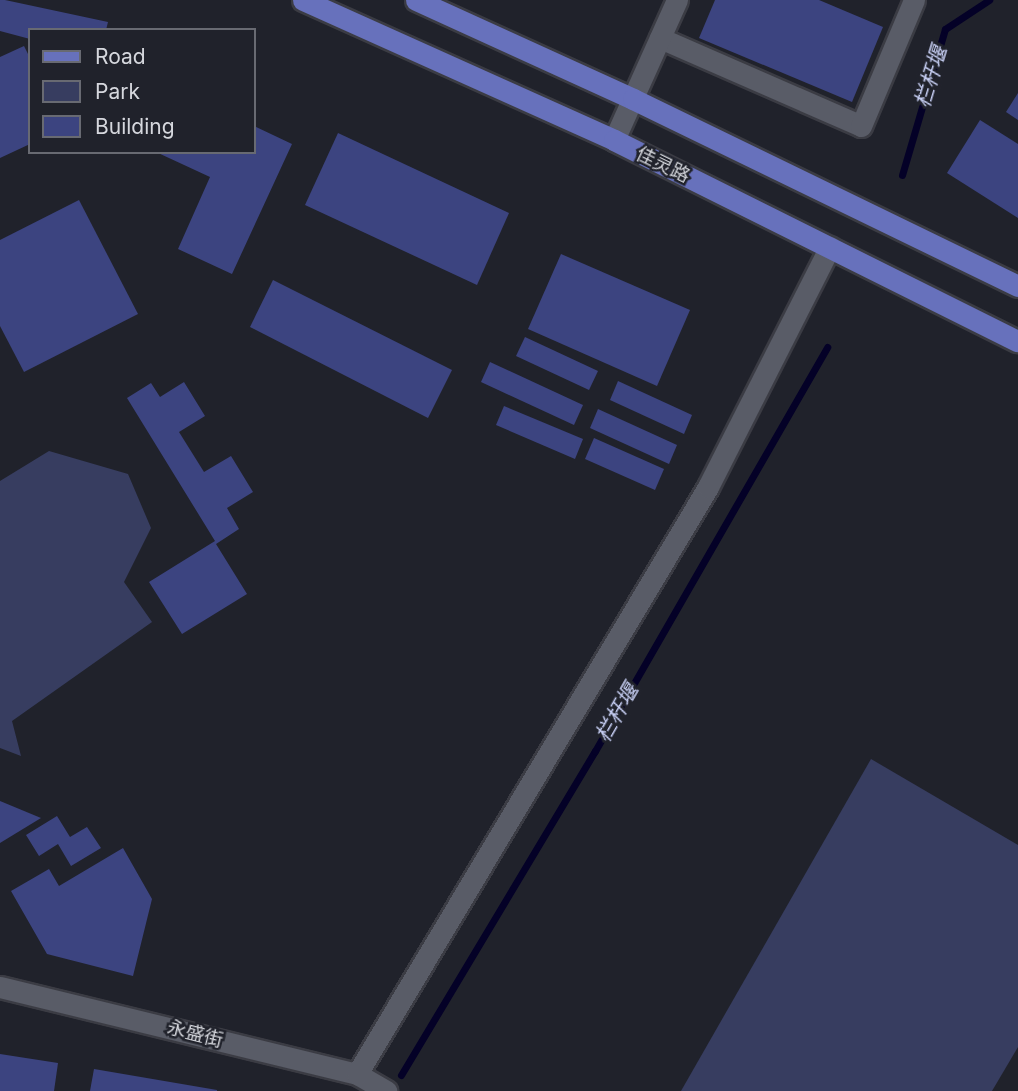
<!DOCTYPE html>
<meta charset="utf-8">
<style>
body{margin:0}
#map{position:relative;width:1018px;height:1091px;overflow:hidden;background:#20222b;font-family:Inter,"Noto Sans SC",sans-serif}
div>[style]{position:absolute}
.green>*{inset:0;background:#373d60}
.stream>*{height:7px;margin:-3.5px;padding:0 3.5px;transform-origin:3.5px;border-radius:3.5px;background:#040127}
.building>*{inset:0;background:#3c4480}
.roads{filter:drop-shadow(2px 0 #3b3c44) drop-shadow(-2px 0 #3b3c44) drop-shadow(0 2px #3b3c44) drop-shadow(0 -2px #3b3c44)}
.minor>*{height:21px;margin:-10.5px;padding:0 10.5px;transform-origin:10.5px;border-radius:10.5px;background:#595c67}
.major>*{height:21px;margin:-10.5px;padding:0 10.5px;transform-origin:10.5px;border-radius:10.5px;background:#6771bc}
span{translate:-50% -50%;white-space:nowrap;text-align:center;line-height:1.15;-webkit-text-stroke:5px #20222b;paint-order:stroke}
.street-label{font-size:19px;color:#d5d7dd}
.water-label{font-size:21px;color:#c8d0f5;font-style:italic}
.legend{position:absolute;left:28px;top:28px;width:228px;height:126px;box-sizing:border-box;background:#20222b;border:2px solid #686a72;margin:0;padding:9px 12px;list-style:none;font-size:21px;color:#d5d7dd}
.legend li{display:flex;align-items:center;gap:14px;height:35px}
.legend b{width:35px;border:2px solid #686a72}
</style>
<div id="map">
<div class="green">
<div style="clip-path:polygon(49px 451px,128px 474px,151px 528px,124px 582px,152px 622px,12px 721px,21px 756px,0 748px,0 481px)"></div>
<div style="clip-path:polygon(871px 759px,1018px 845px,1018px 1047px,992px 1091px,681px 1091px)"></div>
</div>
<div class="stream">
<div style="left:902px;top:175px;width:152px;rotate:-73.6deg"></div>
<div style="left:945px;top:29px;width:53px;rotate:-33.4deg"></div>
<div style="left:401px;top:1075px;width:378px;rotate:-59.1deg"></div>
<div style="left:595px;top:751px;width:466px;rotate:-60.1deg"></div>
</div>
<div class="building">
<div style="clip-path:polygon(0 0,5px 0,108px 22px,106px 30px,30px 30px,30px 39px,0 31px)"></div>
<div style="clip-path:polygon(715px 0,819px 0,883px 27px,852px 102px,699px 38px)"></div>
<div style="clip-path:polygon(24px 46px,30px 58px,30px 144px,0 158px,0 57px)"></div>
<div style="clip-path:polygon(1018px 93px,1018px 120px,1006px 112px)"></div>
<div style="clip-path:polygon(980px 120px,1018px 144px,1018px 218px,947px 173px)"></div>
<div style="clip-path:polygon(254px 126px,292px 144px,232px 274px,178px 249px,210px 177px,156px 152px,254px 152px)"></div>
<div style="clip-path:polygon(338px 133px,509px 213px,477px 285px,305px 205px)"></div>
<div style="clip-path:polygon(79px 200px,138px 314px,24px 372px,0 326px,0 240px)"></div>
<div style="clip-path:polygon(561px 254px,690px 310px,657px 386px,528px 329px)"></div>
<div style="clip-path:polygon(273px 280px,452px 370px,428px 418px,250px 327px)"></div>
<div style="clip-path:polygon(525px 337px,598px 371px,589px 390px,516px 356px)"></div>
<div style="clip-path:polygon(490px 362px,583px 405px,574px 425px,481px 382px)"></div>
<div style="clip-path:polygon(618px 381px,692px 415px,684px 434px,610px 400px)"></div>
<div style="clip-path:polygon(184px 382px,205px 416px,179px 432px,204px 472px,231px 456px,253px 492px,227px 508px,239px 529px,216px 544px,247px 594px,182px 634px,149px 582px,215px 541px,127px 398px,151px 383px,160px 397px)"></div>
<div style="clip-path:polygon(504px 406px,583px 439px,575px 459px,496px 425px)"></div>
<div style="clip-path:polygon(598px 409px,677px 445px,669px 464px,590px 428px)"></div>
<div style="clip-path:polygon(594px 438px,664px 469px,655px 490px,585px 459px)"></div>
<div style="clip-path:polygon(0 801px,41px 818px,0 843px)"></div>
<div style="clip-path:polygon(57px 816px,70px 837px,87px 827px,101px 848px,71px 866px,58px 844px,39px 856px,26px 835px)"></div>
<div style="clip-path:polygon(123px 848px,152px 899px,133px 976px,47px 954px,11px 891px,49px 869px,59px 886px)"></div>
<div style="clip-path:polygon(0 1054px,58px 1063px,54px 1091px,0 1091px)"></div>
<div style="clip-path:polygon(94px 1069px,217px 1090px,217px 1091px,90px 1091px)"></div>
</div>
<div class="roads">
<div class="minor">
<div style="left:660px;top:38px;width:219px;rotate:23.6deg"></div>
<div style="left:861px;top:126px;width:137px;rotate:-67.2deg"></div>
<div style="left:614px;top:140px;width:154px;rotate:-65.8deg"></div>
<div style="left:0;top:987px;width:367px;rotate:13.7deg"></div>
<div style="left:357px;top:1074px;width:34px;rotate:30deg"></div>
<div style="left:357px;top:1074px;width:684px;rotate:-59.12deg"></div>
<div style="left:708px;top:487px;width:269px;rotate:-63.1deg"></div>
</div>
<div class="major">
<div style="left:303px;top:0;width:341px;rotate:24.2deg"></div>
<div style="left:614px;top:140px;width:451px;rotate:26.5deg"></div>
<div style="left:416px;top:0;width:239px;rotate:24.5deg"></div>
<div style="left:633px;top:99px;width:428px;rotate:25.9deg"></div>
</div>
</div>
<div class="street-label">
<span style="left:663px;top:165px;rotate:26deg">佳灵路</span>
<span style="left:195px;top:1034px;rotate:14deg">永盛街</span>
</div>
<div class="water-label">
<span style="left:931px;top:77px;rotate:-73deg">栏杆堰</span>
<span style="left:617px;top:713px;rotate:-60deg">栏杆堰</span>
</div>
<ul class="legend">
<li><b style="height:9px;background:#6771bc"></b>Road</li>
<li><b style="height:19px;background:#373d60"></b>Park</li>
<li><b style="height:19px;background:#3c4480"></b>Building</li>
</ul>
</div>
